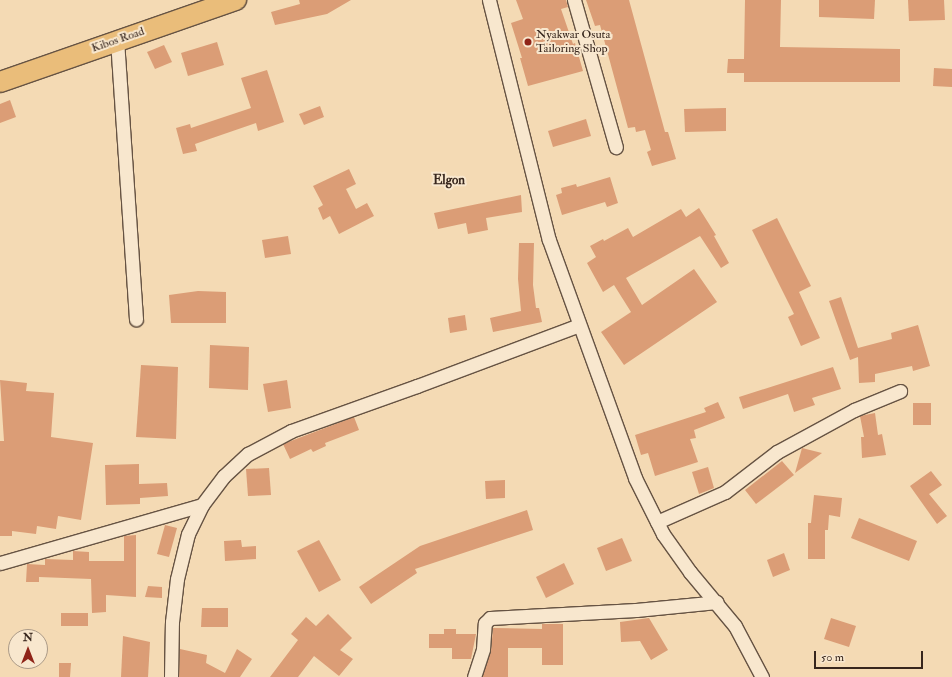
<!DOCTYPE html>
<style>
body{margin:0}
#map{position:relative;width:952px;height:677px;overflow:hidden;background:#f4dab4;font-family:"IM FELL Double Pica",serif}
div>[style]{position:absolute}
.building>*{inset:0;background:#db9d76}
.roads{filter:drop-shadow(1px 0 #665343) drop-shadow(-1px 0 #665343) drop-shadow(0 1px #665343) drop-shadow(0 -1px #665343)}
.street>*{height:13px;margin:-6.5px;padding:0 6.5px;transform-origin:6.5px;border-radius:6.5px;background:#f8e7ce}
.primary>*{height:20px;margin:-10px;padding:0 10px;transform-origin:10px;border-radius:10px;background:#eabd7a}
.dots>*{width:11px;height:11px;translate:-50% -50%;box-sizing:border-box;border:2px solid #f8e7ce;border-radius:50%}
span{translate:-50% -50%;white-space:nowrap;text-align:center;line-height:1.15;-webkit-text-stroke:4px #f8e7ce;paint-order:stroke}
.poi-label{font-size:12px;color:#37261d}
.left{translate:0 -50%;text-align:left}
.street-label{font-size:12px;color:#37261d}
.neighbourhood-label{font-size:13px;color:#37261d;font-weight:700}
.north{position:absolute;left:8px;top:629px;width:40px;height:40px;box-sizing:border-box;background:#f8e7ce;border:1px solid #ab9a87;border-radius:50%;rotate:0deg;font-size:11px;font-weight:700;line-height:16px;text-align:center;color:#37261d}
.north::after{content:'';display:block;margin:auto;width:14px;height:18px;background:#8f2418;clip-path:polygon(50% 0,100% 100%,50% 72%,0 100%)}
.scale{position:absolute;left:814px;top:651px;width:109px;height:18px;box-sizing:border-box;border:2px solid #37261d;border-top:0;padding-left:5px;font-size:12px;line-height:14px;white-space:nowrap;color:#37261d;-webkit-text-stroke:3px #f8e7ce;paint-order:stroke}
</style>
<div id="map">
<div class="building">
<div style="clip-path:polygon(299px 0,351px 0,327px 14px,275px 25px,271px 12px,300px 4px)"></div>
<div style="clip-path:polygon(516px 0,566px 0,568px 7px,561px 9px,573px 44px,575px 43px,583px 71px,528px 86px,520px 58px,522px 58px,511px 23px,523px 19px)"></div>
<div style="clip-path:polygon(586px 0,629px 0,665px 132px,668px 132px,676px 159px,652px 166px,647px 152px,651px 150px,645px 130px,636px 132px,635px 127px,628px 128px,600px 25px,595px 26px)"></div>
<div style="clip-path:polygon(745px 0,781px 0,780px 47px,900px 49px,900px 82px,744px 82px,744px 73px,727px 73px,728px 59px,744px 59px)"></div>
<div style="clip-path:polygon(819px 0,875px 0,874px 19px,819px 17px)"></div>
<div style="clip-path:polygon(908px 0,944px 0,945px 20px,909px 21px)"></div>
<div style="clip-path:polygon(217px 42px,224px 65px,188px 76px,181px 53px)"></div>
<div style="clip-path:polygon(164px 45px,172px 62px,155px 69px,147px 52px)"></div>
<div style="clip-path:polygon(934px 68px,952px 69px,952px 87px,933px 86px)"></div>
<div style="clip-path:polygon(267px 70px,284px 122px,258px 131px,256px 123px,195px 144px,197px 151px,183px 154px,176px 128px,190px 124px,191px 128px,251px 108px,241px 78px)"></div>
<div style="clip-path:polygon(10px 100px,16px 117px,0 123px,0 104px)"></div>
<div style="clip-path:polygon(320px 106px,324px 117px,304px 125px,299px 114px)"></div>
<div style="clip-path:polygon(726px 108px,726px 131px,685px 132px,684px 109px)"></div>
<div style="clip-path:polygon(586px 119px,591px 136px,553px 147px,548px 131px)"></div>
<div style="clip-path:polygon(349px 169px,356px 184px,346px 189px,356px 209px,367px 203px,374px 216px,339px 234px,330px 216px,323px 220px,318px 208px,323px 205px,313px 186px)"></div>
<div style="clip-path:polygon(610px 177px,618px 203px,607px 207px,605px 202px,562px 215px,556px 195px,562px 193px,561px 188px,576px 184px,577px 187px)"></div>
<div style="clip-path:polygon(521px 195px,522px 212px,486px 218px,488px 230px,468px 234px,466px 223px,438px 229px,434px 213px)"></div>
<div style="clip-path:polygon(699px 208px,716px 235px,714px 236px,729px 263px,721px 268px,700px 236px,626px 278px,642px 305px,694px 269px,717px 302px,624px 365px,601px 332px,631px 312px,614px 285px,603px 292px,587px 263px,596px 257px,590px 246px,603px 239px,604px 241px,628px 228px,633px 237px,681px 209px,686px 217px)"></div>
<div style="clip-path:polygon(777px 218px,811px 286px,799px 292px,820px 338px,801px 346px,788px 317px,794px 314px,752px 230px)"></div>
<div style="clip-path:polygon(288px 236px,291px 254px,265px 258px,262px 240px)"></div>
<div style="clip-path:polygon(519px 243px,534px 243px,533px 285px,536px 308px,539px 308px,542px 322px,493px 332px,490px 318px,521px 311px,518px 279px)"></div>
<div style="clip-path:polygon(198px 291px,226px 292px,226px 323px,171px 323px,169px 295px)"></div>
<div style="clip-path:polygon(841px 297px,858px 348px,892px 339px,891px 333px,918px 325px,930px 366px,913px 371px,912px 366px,875px 374px,875px 382px,859px 383px,858px 357px,850px 360px,829px 301px)"></div>
<div style="clip-path:polygon(465px 315px,467px 330px,450px 333px,448px 318px)"></div>
<div style="clip-path:polygon(210px 345px,249px 347px,248px 390px,209px 388px)"></div>
<div style="clip-path:polygon(141px 365px,178px 367px,176px 439px,136px 437px)"></div>
<div style="clip-path:polygon(833px 367px,841px 389px,812px 398px,815px 405px,794px 412px,788px 394px,743px 409px,739px 397px)"></div>
<div style="clip-path:polygon(0 380px,27px 383px,26px 391px,54px 393px,51px 437px,93px 443px,81px 520px,58px 516px,56px 529px,37px 526px,36px 534px,12px 531px,12px 536px,0 536px,0 441px,4px 441px)"></div>
<div style="clip-path:polygon(287px 380px,291px 408px,268px 412px,263px 384px)"></div>
<div style="clip-path:polygon(718px 402px,725px 418px,694px 430px,696px 438px,690px 439px,698px 462px,655px 476px,648px 453px,641px 455px,635px 435px,706px 412px,704px 408px)"></div>
<div style="clip-path:polygon(913px 403px,931px 403px,931px 425px,913px 425px)"></div>
<div style="clip-path:polygon(875px 413px,878px 435px,882px 434px,886px 455px,862px 458px,861px 437px,864px 437px,860px 416px)"></div>
<div style="clip-path:polygon(354px 417px,359px 430px,325px 443px,326px 446px,313px 452px,311px 449px,290px 459px,283px 444px)"></div>
<div style="clip-path:polygon(802px 448px,822px 453px,795px 473px)"></div>
<div style="clip-path:polygon(782px 461px,794px 475px,756px 504px,745px 490px)"></div>
<div style="clip-path:polygon(139px 464px,139px 484px,167px 483px,168px 496px,140px 498px,140px 504px,106px 505px,105px 465px)"></div>
<div style="clip-path:polygon(708px 467px,714px 488px,699px 494px,692px 472px)"></div>
<div style="clip-path:polygon(269px 468px,271px 495px,248px 496px,246px 469px)"></div>
<div style="clip-path:polygon(931px 471px,942px 485px,929px 494px,947px 516px,937px 524px,910px 486px)"></div>
<div style="clip-path:polygon(505px 480px,505px 498px,486px 499px,485px 481px)"></div>
<div style="clip-path:polygon(814px 495px,842px 498px,840px 517px,829px 515px,828px 530px,825px 530px,825px 559px,808px 559px,808px 523px,811px 523px)"></div>
<div style="clip-path:polygon(527px 510px,533px 530px,415px 569px,417px 573px,371px 604px,359px 587px,420px 546px)"></div>
<div style="clip-path:polygon(859px 518px,917px 541px,909px 561px,851px 538px)"></div>
<div style="clip-path:polygon(165px 525px,177px 528px,169px 557px,157px 554px)"></div>
<div style="clip-path:polygon(136px 535px,136px 597px,106px 595px,106px 612px,92px 613px,91px 579px,39px 577px,39px 582px,26px 582px,27px 564px,45px 565px,45px 559px,73px 560px,73px 551px,89px 552px,89px 561px,124px 561px,124px 536px)"></div>
<div style="clip-path:polygon(622px 538px,632px 561px,606px 571px,597px 548px)"></div>
<div style="clip-path:polygon(241px 540px,242px 547px,256px 546px,256px 559px,225px 561px,224px 541px)"></div>
<div style="clip-path:polygon(319px 540px,341px 580px,319px 592px,297px 551px)"></div>
<div style="clip-path:polygon(784px 553px,790px 570px,773px 577px,767px 560px)"></div>
<div style="clip-path:polygon(564px 563px,574px 584px,546px 598px,536px 577px)"></div>
<div style="clip-path:polygon(148px 586px,162px 587px,162px 598px,145px 597px)"></div>
<div style="clip-path:polygon(202px 608px,228px 608px,228px 627px,201px 627px)"></div>
<div style="clip-path:polygon(61px 613px,88px 613px,88px 626px,61px 626px)"></div>
<div style="clip-path:polygon(328px 614px,352px 638px,340px 650px,353px 659px,339px 676px,314px 656px,298px 677px,270px 677px,298px 640px,291px 634px,306px 617px,316px 626px)"></div>
<div style="clip-path:polygon(649px 618px,668px 650px,651px 660px,640px 641px,621px 642px,620px 622px)"></div>
<div style="clip-path:polygon(831px 618px,856px 626px,849px 647px,824px 639px)"></div>
<div style="clip-path:polygon(542px 624px,563px 624px,563px 665px,542px 665px,542px 648px,508px 648px,508px 677px,482px 677px,491px 651px,493px 628px,542px 629px)"></div>
<div style="clip-path:polygon(444px 629px,456px 629px,456px 634px,476px 634px,471px 659px,452px 659px,452px 648px,429px 648px,429px 634px,444px 634px)"></div>
<div style="clip-path:polygon(123px 636px,150px 642px,148px 677px,121px 677px)"></div>
<div style="clip-path:polygon(180px 649px,207px 655px,206px 663px,225px 673px,237px 649px,252px 659px,240px 677px,179px 677px)"></div>
<div style="clip-path:polygon(59px 663px,71px 663px,70px 677px,59px 677px)"></div>
</div>
<div class="roads">
<div class="street">
<div style="left:489px;top:0;width:247px;rotate:76deg"></div>
<div style="left:549px;top:240px;width:253px;rotate:70.1deg"></div>
<div style="left:635px;top:478px;width:63px;rotate:63.4deg"></div>
<div style="left:663px;top:534px;width:47px;rotate:54.6deg"></div>
<div style="left:690px;top:572px;width:70px;rotate:50.2deg"></div>
<div style="left:735px;top:626px;width:58px;rotate:62.1deg"></div>
<div style="left:574px;top:0;width:153px;rotate:74.1deg"></div>
<div style="left:117px;top:40px;width:280px;rotate:86.1deg"></div>
<div style="left:657px;top:522px;width:74px;rotate:-23.8deg"></div>
<div style="left:725px;top:492px;width:66px;rotate:-37.6deg"></div>
<div style="left:777px;top:452px;width:88px;rotate:-28.6deg"></div>
<div style="left:854px;top:410px;width:50px;rotate:-22.4deg"></div>
<div style="left:0;top:563px;width:210px;rotate:-16deg"></div>
<div style="left:171px;top:677px;width:55px;rotate:-89deg"></div>
<div style="left:172px;top:622px;width:43px;rotate:-83.4deg"></div>
<div style="left:177px;top:579px;width:46px;rotate:-76.3deg"></div>
<div style="left:188px;top:534px;width:32px;rotate:-64deg"></div>
<div style="left:202px;top:505px;width:36px;rotate:-53deg"></div>
<div style="left:224px;top:476px;width:33px;rotate:-43deg"></div>
<div style="left:248px;top:454px;width:49px;rotate:-28.1deg"></div>
<div style="left:291px;top:431px;width:134px;rotate:-19.7deg"></div>
<div style="left:417px;top:386px;width:173px;rotate:-20.6deg"></div>
<div style="left:474px;top:677px;width:29px;rotate:-72deg"></div>
<div style="left:483px;top:649px;width:26px;rotate:-86deg"></div>
<div style="left:485px;top:623px;width:7px;rotate:-45deg"></div>
<div style="left:490px;top:618px;width:146px;rotate:-3.1deg"></div>
<div style="left:636px;top:610px;width:81px;rotate:-5.6deg"></div>
</div>
<div class="primary">
<div style="left:0;top:82px;width:250px;rotate:-19.2deg"></div>
</div>
</div>
<div class="dots">
<div style="left:528px;top:42px;background:#8f2418"></div>
</div>
<div class="poi-label">
<span class="left" style="left:536px;top:42px">Nyakwar Osuta<br>Tailoring Shop</span>
</div>
<div class="street-label">
<span style="left:118px;top:40px;rotate:-19deg">Kibos Road</span>
</div>
<div class="neighbourhood-label">
<span style="left:449px;top:180px">Elgon</span>
</div>
<div class="north">N</div>
<div class="scale">50 m</div>
</div>
